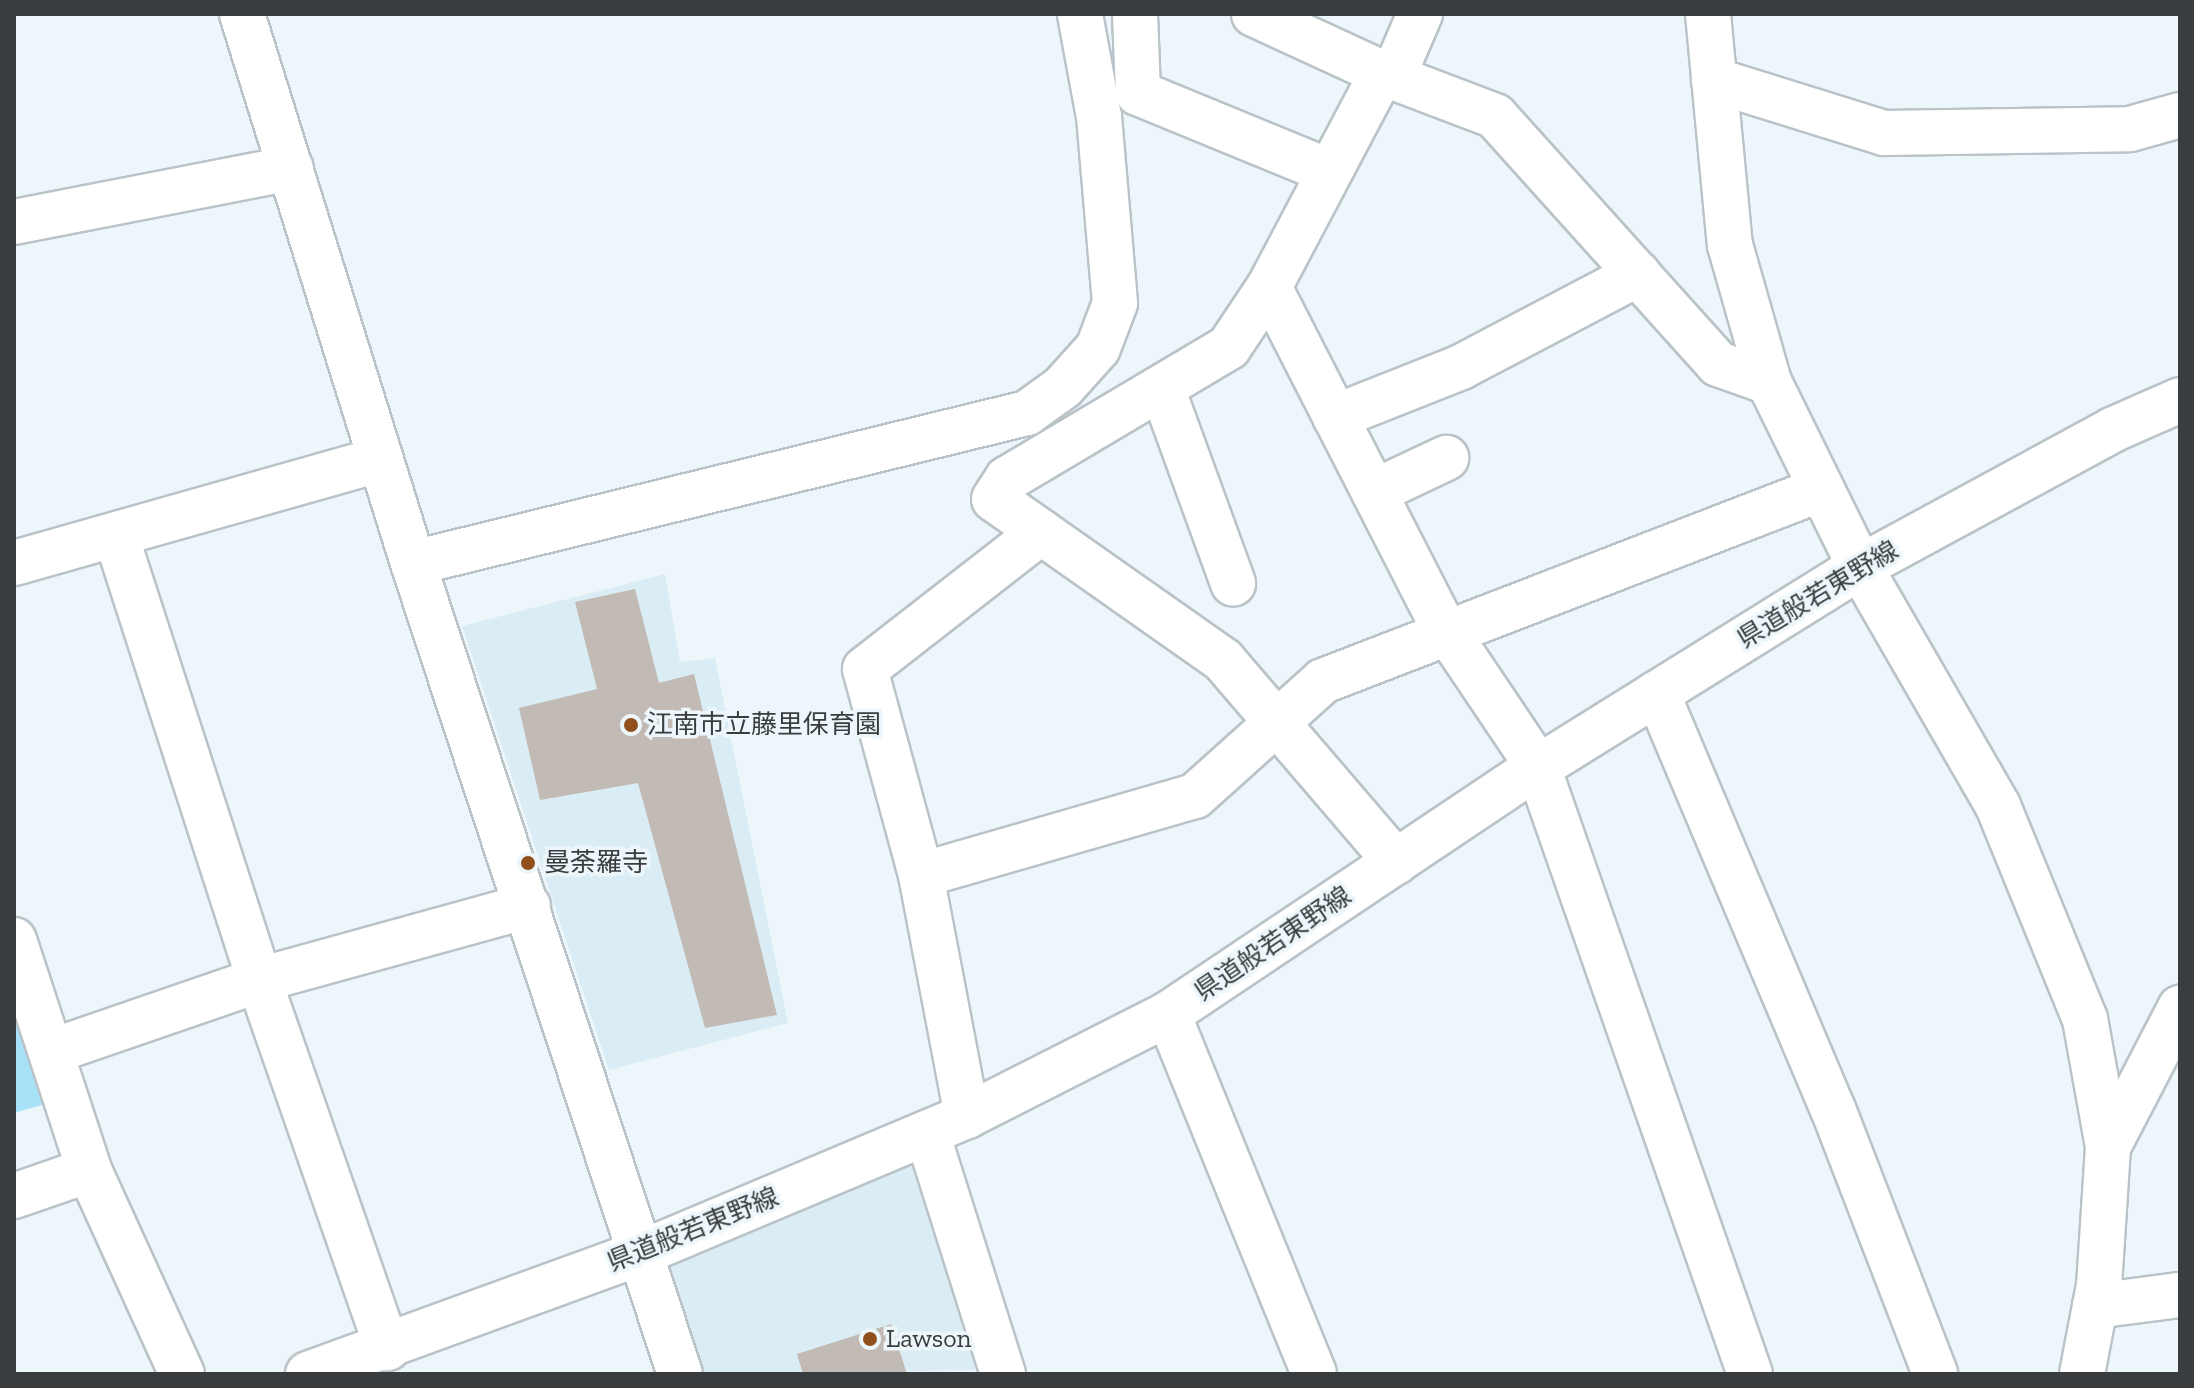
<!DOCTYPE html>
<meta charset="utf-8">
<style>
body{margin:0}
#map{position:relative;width:2194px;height:1388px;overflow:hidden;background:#edf7fb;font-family:"Zilla Slab","Noto Sans JP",serif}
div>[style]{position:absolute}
.built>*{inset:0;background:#dbedf4}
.green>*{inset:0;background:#a8e2f8}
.building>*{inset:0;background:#c2bab5}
.roads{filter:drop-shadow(2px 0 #bac3c7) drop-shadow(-2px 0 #bac3c7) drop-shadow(0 2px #bac3c7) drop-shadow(0 -2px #bac3c7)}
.minor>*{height:44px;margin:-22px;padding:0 22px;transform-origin:22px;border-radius:22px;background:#fff}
.major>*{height:44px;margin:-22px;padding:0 22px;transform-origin:22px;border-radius:22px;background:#fff}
.dots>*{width:22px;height:22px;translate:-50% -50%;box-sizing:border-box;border:4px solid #edf7fb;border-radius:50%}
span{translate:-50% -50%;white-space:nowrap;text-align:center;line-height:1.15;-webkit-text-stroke:7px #edf7fb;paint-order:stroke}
.street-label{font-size:26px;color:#393d3f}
.poi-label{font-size:26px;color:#393d3f}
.left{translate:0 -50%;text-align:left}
.frame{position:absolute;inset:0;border:16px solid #393d3f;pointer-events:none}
</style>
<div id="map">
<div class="built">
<div style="clip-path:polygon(665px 574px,680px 662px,715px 658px,788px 1023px,609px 1070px,462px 626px)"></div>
<div style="clip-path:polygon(920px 1149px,987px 1370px,698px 1374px,663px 1264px)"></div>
</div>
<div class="green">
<div style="clip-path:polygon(14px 995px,59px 1100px,14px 1113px)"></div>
</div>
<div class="building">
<div style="clip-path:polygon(635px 589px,659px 683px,694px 674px,777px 1015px,705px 1028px,638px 783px,540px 800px,519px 708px,597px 689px,575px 602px)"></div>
<div style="clip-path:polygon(891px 1324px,907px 1374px,803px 1374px,797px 1354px)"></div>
</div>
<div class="roads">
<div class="minor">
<div style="left:242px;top:14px;width:575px;rotate:72.7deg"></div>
<div style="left:413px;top:563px;width:854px;rotate:71.78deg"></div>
<div style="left:1135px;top:14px;width:79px;rotate:87.8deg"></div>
<div style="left:1138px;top:93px;width:195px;rotate:22.3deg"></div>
<div style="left:1254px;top:14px;width:141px;rotate:24.7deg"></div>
<div style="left:1382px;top:73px;width:121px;rotate:20.8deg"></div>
<div style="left:1495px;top:116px;width:334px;rotate:48deg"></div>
<div style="left:1718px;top:364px;width:54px;rotate:19.4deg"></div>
<div style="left:1708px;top:14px;width:232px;rotate:84.6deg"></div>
<div style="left:1730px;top:245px;width:142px;rotate:74.1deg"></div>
<div style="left:1769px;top:382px;width:206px;rotate:63.8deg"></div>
<div style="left:1860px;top:567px;width:276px;rotate:60deg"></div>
<div style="left:1998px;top:806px;width:230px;rotate:67.8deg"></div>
<div style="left:2085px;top:1019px;width:130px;rotate:79.8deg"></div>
<div style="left:2108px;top:1147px;width:138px;rotate:93.7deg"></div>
<div style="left:2099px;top:1285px;width:91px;rotate:100.8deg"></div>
<div style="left:1398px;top:65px;width:56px;rotate:-66.7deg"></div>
<div style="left:1382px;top:73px;width:242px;rotate:117.8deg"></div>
<div style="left:1269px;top:287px;width:375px;rotate:62.9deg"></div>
<div style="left:1440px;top:621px;width:176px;rotate:56.1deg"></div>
<div style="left:1538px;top:767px;width:643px;rotate:70.75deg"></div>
<div style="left:1714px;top:80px;width:178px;rotate:17.3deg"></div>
<div style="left:1884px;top:133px;width:246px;rotate:-0.9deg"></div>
<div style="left:2130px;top:129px;width:52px;rotate:-15.6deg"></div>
<div style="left:14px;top:222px;width:282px;rotate:-11deg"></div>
<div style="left:1162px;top:388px;width:208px;rotate:70deg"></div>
<div style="left:1335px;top:417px;width:136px;rotate:-21.6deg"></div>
<div style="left:1461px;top:367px;width:200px;rotate:-27.7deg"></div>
<div style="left:1374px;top:492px;width:80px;rotate:-25.3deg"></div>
<div style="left:1041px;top:532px;width:57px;rotate:-144.9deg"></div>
<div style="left:994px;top:499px;width:24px;rotate:-57deg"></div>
<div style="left:1007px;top:479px;width:258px;rotate:-30.7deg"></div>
<div style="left:1229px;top:347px;width:72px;rotate:-56.3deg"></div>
<div style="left:116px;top:536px;width:466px;rotate:72.1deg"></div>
<div style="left:259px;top:980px;width:390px;rotate:70.8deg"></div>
<div style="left:14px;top:563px;width:381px;rotate:-15.8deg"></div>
<div style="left:413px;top:563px;width:632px;rotate:-13.73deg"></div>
<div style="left:1027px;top:413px;width:44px;rotate:-35.8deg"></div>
<div style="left:1063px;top:387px;width:52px;rotate:-48.1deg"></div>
<div style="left:1098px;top:348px;width:48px;rotate:-69.3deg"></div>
<div style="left:1115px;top:303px;width:187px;rotate:-94.9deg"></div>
<div style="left:1099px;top:117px;width:105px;rotate:-100.5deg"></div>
<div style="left:1657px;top:693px;width:452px;rotate:67.1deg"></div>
<div style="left:1833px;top:1109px;width:284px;rotate:68.9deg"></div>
<div style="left:921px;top:875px;width:285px;rotate:-16.1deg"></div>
<div style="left:1195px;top:796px;width:172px;rotate:-41.9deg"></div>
<div style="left:1323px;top:681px;width:534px;rotate:-21.08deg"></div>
<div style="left:14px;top:940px;width:242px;rotate:71.9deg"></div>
<div style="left:89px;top:1170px;width:224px;rotate:65.5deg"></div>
<div style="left:1168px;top:1014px;width:388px;rotate:67.9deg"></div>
<div style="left:53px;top:1051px;width:218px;rotate:-19deg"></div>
<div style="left:259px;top:980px;width:279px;rotate:-15.4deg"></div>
<div style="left:967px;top:1116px;width:245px;rotate:-100.8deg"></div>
<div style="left:921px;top:875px;width:213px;rotate:-105.2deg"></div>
<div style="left:865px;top:669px;width:223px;rotate:-37.9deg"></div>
<div style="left:1041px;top:532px;width:223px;rotate:35.1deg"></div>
<div style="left:1223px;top:660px;width:266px;rotate:49.4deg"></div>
<div style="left:927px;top:1133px;width:253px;rotate:72.5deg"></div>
<div style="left:2108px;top:1147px;width:157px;rotate:-62.6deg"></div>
<div style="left:14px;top:1196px;width:79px;rotate:-19.1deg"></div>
<div style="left:2095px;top:1306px;width:86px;rotate:-7.4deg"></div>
</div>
<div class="major">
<div style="left:308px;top:1374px;width:354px;rotate:-20deg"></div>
<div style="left:641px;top:1253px;width:354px;rotate:-22.8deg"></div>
<div style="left:967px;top:1116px;width:225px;rotate:-26.9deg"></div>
<div style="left:1168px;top:1014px;width:425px;rotate:-33.8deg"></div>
<div style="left:1521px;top:778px;width:399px;rotate:-31.9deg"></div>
<div style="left:1860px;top:567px;width:287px;rotate:-28.5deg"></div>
<div style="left:2112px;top:430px;width:74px;rotate:-23.8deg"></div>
</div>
</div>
<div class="dots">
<div style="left:631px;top:725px;background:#914f1d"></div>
<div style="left:528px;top:863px;background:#914f1d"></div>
<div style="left:870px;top:1339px;background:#914f1d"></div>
</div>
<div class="street-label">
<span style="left:1818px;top:595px;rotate:-31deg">県道般若東野線</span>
<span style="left:1273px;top:944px;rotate:-34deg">県道般若東野線</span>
<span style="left:693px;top:1230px;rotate:-22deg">県道般若東野線</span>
</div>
<div class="poi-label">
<span class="left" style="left:647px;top:725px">江南市立藤里保育園</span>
<span class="left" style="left:544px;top:863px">曼荼羅寺</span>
<span class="left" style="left:886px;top:1339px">Lawson</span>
</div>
<div class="frame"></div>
</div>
